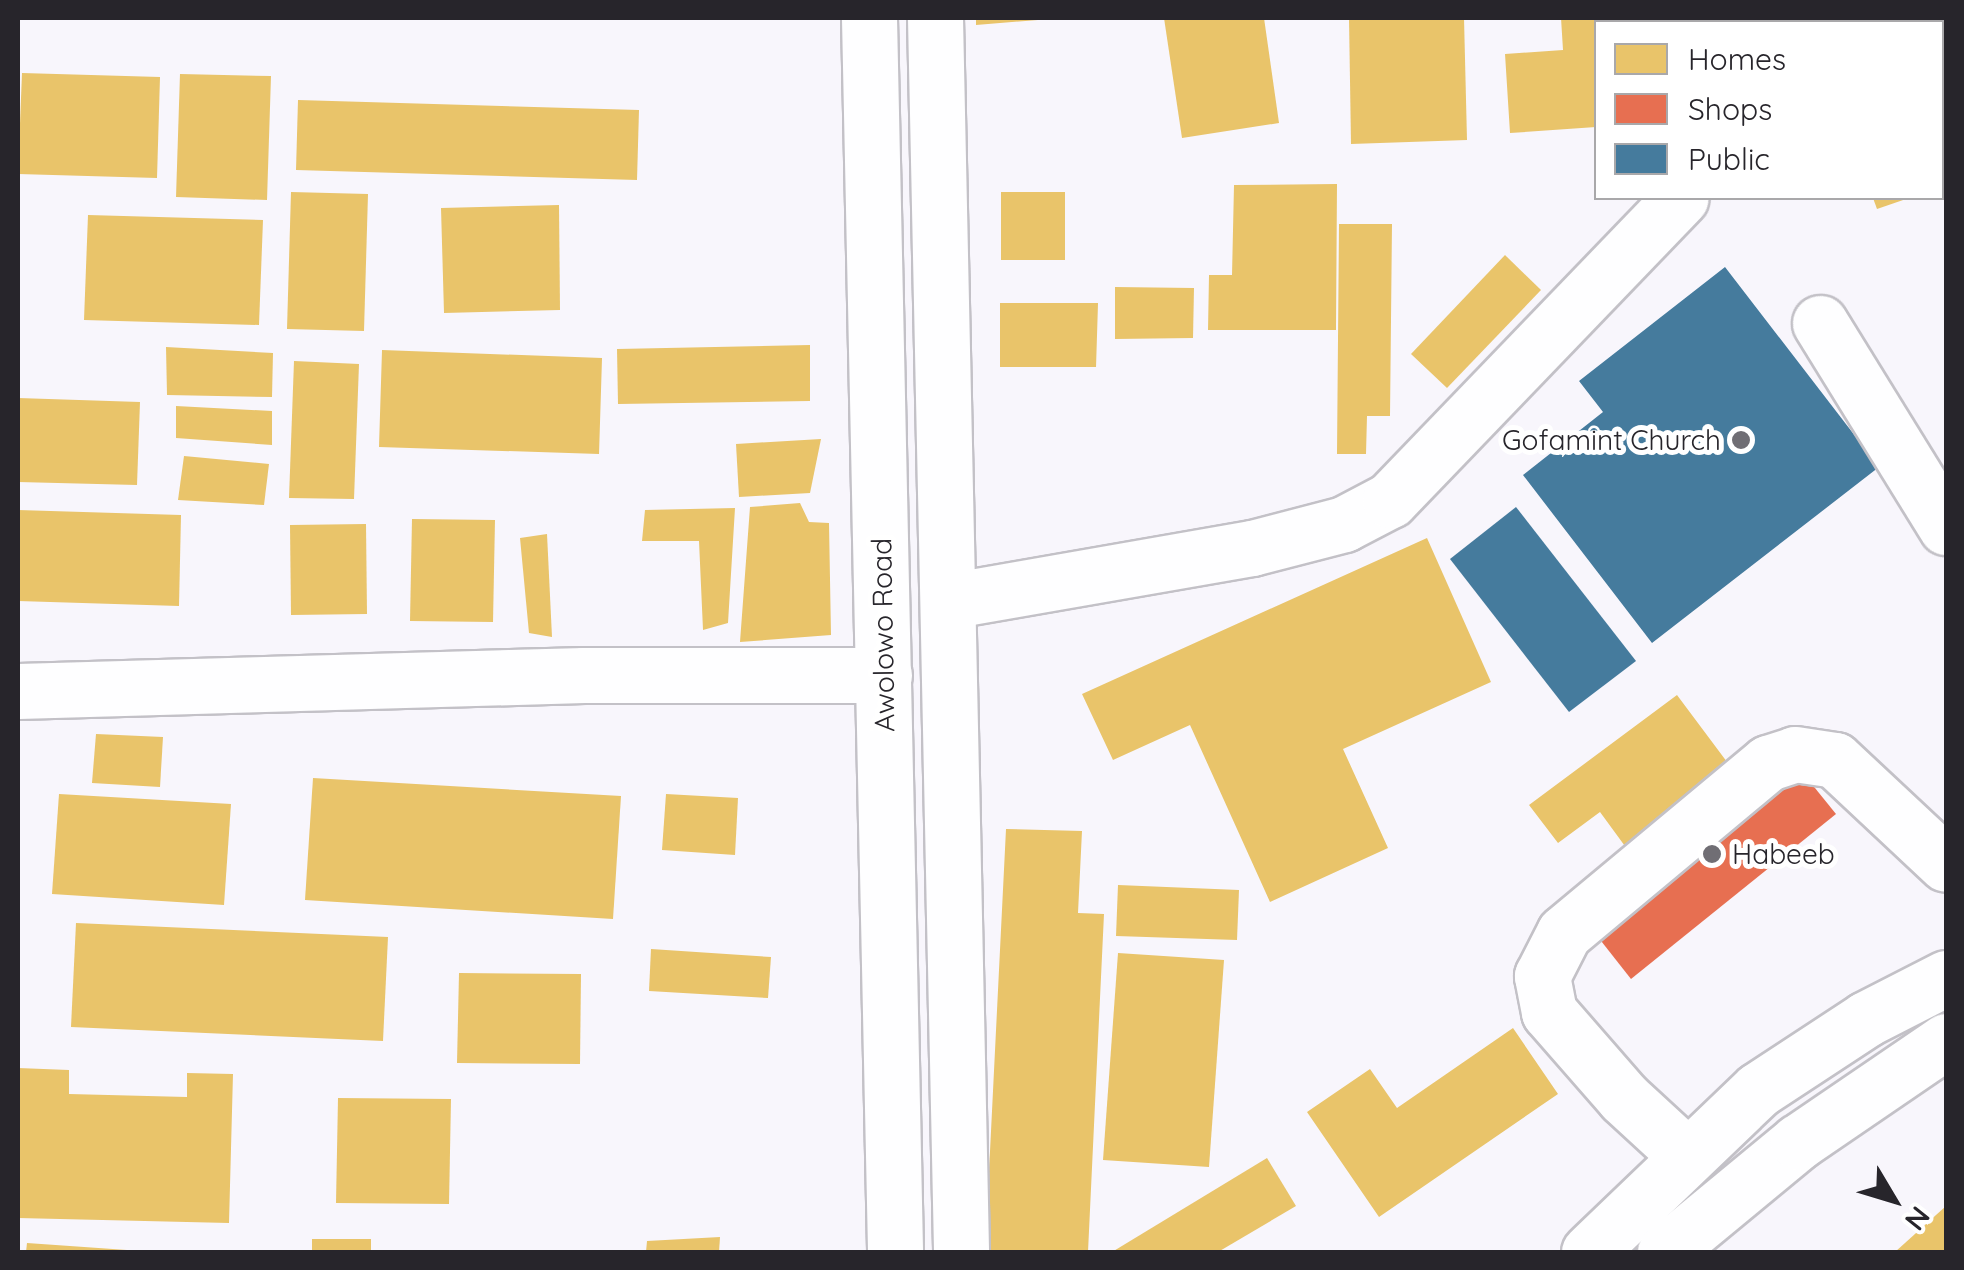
<!DOCTYPE html>
<style>
body{margin:0}
#map{position:relative;width:1964px;height:1270px;overflow:hidden;background:#f8f6fc;font-family:Quicksand,sans-serif}
div>[style]{position:absolute}
.homes>*{inset:0;background:#e9c46a}
.shops>*{inset:0;background:#e76f51}
.public>*{inset:0;background:#457b9d}
.roads{filter:drop-shadow(2px 0 #c3c1c7) drop-shadow(-2px 0 #c3c1c7) drop-shadow(0 2px #c3c1c7) drop-shadow(0 -2px #c3c1c7)}
.minor>*{height:55px;margin:-27.5px;padding:0 27.5px;transform-origin:27.5px;border-radius:27.5px;background:#fefeff}
.major>*{height:55px;margin:-27.5px;padding:0 27.5px;transform-origin:27.5px;border-radius:27.5px;background:#fefeff}
.dots>*{width:28px;height:28px;translate:-50% -50%;box-sizing:border-box;border:5px solid #fff;border-radius:50%}
span{translate:-50% -50%;white-space:nowrap;text-align:center;line-height:1.15;-webkit-text-stroke:10px #fff;paint-order:stroke}
.poi-label{font-size:28px;color:#27252b}
.right{translate:-100% -50%;text-align:right}
.left{translate:0 -50%;text-align:left}
.street-label{font-size:28px;color:#27252b}
.frame{position:absolute;inset:0;border:20px solid #27252b;pointer-events:none}
.legend{position:absolute;left:1594px;top:20px;width:350px;height:180px;box-sizing:border-box;background:#fff;border:2px solid #a9a8aa;margin:0;padding:12px 18px;list-style:none;font-size:30px;color:#27252b}
.legend li{display:flex;align-items:center;gap:20px;height:50px}
.legend b{width:50px;border:2px solid #a9a8aa}
.north{position:absolute;left:1844px;top:1150px;width:100px;height:100px;-webkit-text-stroke:8px #fff;paint-order:stroke;rotate:128deg;font-size:28px;font-weight:700;line-height:40px;text-align:center;color:#27252b}
.north::after{content:'';display:block;margin:auto;width:35px;height:45px;background:#27252b;clip-path:polygon(50% 0,100% 100%,50% 72%,0 100%)}
</style>
<div id="map">
<div class="homes">
<div style="clip-path:polygon(976px 18px,1038px 18px,1038px 20px,976px 25px)"></div>
<div style="clip-path:polygon(1164px 18px,1264px 18px,1279px 123px,1182px 138px)"></div>
<div style="clip-path:polygon(1349px 18px,1464px 18px,1467px 140px,1351px 144px)"></div>
<div style="clip-path:polygon(1561px 18px,1627px 18px,1596px 22px,1596px 127px,1510px 133px,1505px 54px,1563px 50px)"></div>
<div style="clip-path:polygon(1946px 18px,1946px 76px,1942px 77px,1942px 22px,1911px 21px)"></div>
<div style="clip-path:polygon(22px 73px,160px 77px,157px 178px,18px 174px)"></div>
<div style="clip-path:polygon(180px 74px,271px 76px,267px 200px,176px 197px)"></div>
<div style="clip-path:polygon(298px 100px,639px 110px,637px 180px,296px 170px)"></div>
<div style="clip-path:polygon(1946px 125px,1946px 185px,1942px 187px,1942px 127px)"></div>
<div style="clip-path:polygon(1337px 184px,1336px 330px,1208px 330px,1209px 275px,1232px 275px,1234px 185px)"></div>
<div style="clip-path:polygon(291px 192px,368px 194px,364px 331px,287px 329px)"></div>
<div style="clip-path:polygon(1001px 192px,1065px 192px,1065px 260px,1001px 260px)"></div>
<div style="clip-path:polygon(1873px 198px,1909px 198px,1877px 209px)"></div>
<div style="clip-path:polygon(559px 205px,560px 310px,444px 313px,441px 208px)"></div>
<div style="clip-path:polygon(88px 215px,263px 220px,259px 325px,84px 320px)"></div>
<div style="clip-path:polygon(1339px 224px,1392px 224px,1390px 416px,1367px 416px,1366px 454px,1337px 454px)"></div>
<div style="clip-path:polygon(1505px 255px,1541px 290px,1447px 388px,1411px 354px)"></div>
<div style="clip-path:polygon(1115px 287px,1194px 288px,1193px 338px,1115px 339px)"></div>
<div style="clip-path:polygon(1000px 303px,1098px 303px,1096px 367px,1000px 367px)"></div>
<div style="clip-path:polygon(810px 345px,810px 401px,618px 404px,617px 349px)"></div>
<div style="clip-path:polygon(166px 347px,273px 353px,272px 397px,167px 395px)"></div>
<div style="clip-path:polygon(382px 350px,602px 358px,599px 454px,379px 447px)"></div>
<div style="clip-path:polygon(294px 361px,359px 364px,354px 499px,289px 498px)"></div>
<div style="clip-path:polygon(18px 398px,140px 402px,137px 485px,18px 482px)"></div>
<div style="clip-path:polygon(176px 406px,272px 411px,272px 445px,176px 438px)"></div>
<div style="clip-path:polygon(821px 439px,810px 493px,739px 497px,736px 444px)"></div>
<div style="clip-path:polygon(184px 456px,269px 464px,264px 505px,178px 500px)"></div>
<div style="clip-path:polygon(800px 503px,809px 522px,829px 523px,831px 635px,740px 642px,750px 507px)"></div>
<div style="clip-path:polygon(735px 508px,728px 623px,703px 630px,699px 541px,642px 541px,645px 510px)"></div>
<div style="clip-path:polygon(18px 510px,181px 515px,179px 606px,18px 601px)"></div>
<div style="clip-path:polygon(412px 519px,495px 520px,493px 622px,410px 621px)"></div>
<div style="clip-path:polygon(366px 524px,367px 614px,291px 615px,290px 525px)"></div>
<div style="clip-path:polygon(547px 534px,552px 637px,529px 633px,520px 538px)"></div>
<div style="clip-path:polygon(1427px 538px,1491px 682px,1343px 749px,1388px 848px,1270px 902px,1190px 725px,1113px 760px,1082px 694px)"></div>
<div style="clip-path:polygon(1677px 695px,1736px 774px,1630px 853px,1600px 812px,1558px 843px,1529px 805px)"></div>
<div style="clip-path:polygon(96px 734px,163px 737px,160px 787px,92px 783px)"></div>
<div style="clip-path:polygon(313px 778px,621px 796px,613px 919px,305px 900px)"></div>
<div style="clip-path:polygon(59px 794px,231px 804px,224px 905px,52px 894px)"></div>
<div style="clip-path:polygon(666px 794px,738px 798px,735px 855px,662px 850px)"></div>
<div style="clip-path:polygon(1006px 829px,1082px 831px,1078px 913px,1104px 914px,1088px 1252px,985px 1252px)"></div>
<div style="clip-path:polygon(1118px 885px,1239px 890px,1237px 940px,1116px 936px)"></div>
<div style="clip-path:polygon(76px 923px,388px 937px,383px 1041px,71px 1027px)"></div>
<div style="clip-path:polygon(651px 949px,771px 957px,768px 998px,649px 991px)"></div>
<div style="clip-path:polygon(1118px 953px,1224px 960px,1209px 1167px,1103px 1160px)"></div>
<div style="clip-path:polygon(459px 973px,581px 974px,580px 1064px,457px 1063px)"></div>
<div style="clip-path:polygon(1513px 1028px,1558px 1094px,1379px 1217px,1307px 1112px,1370px 1069px,1397px 1108px)"></div>
<div style="clip-path:polygon(18px 1068px,69px 1070px,69px 1094px,187px 1097px,187px 1073px,233px 1074px,229px 1223px,18px 1218px)"></div>
<div style="clip-path:polygon(338px 1098px,451px 1099px,449px 1204px,336px 1203px)"></div>
<div style="clip-path:polygon(1267px 1158px,1296px 1206px,1218px 1252px,1112px 1252px)"></div>
<div style="clip-path:polygon(1946px 1206px,1946px 1252px,1895px 1252px)"></div>
<div style="clip-path:polygon(720px 1237px,719px 1252px,646px 1252px,647px 1241px)"></div>
<div style="clip-path:polygon(312px 1239px,371px 1239px,371px 1252px,312px 1252px)"></div>
<div style="clip-path:polygon(27px 1243px,127px 1250px,127px 1252px,26px 1252px)"></div>
</div>
<div class="shops">
<div style="clip-path:polygon(1798px 767px,1836px 814px,1631px 979px,1594px 932px)"></div>
</div>
<div class="public">
<div style="clip-path:polygon(1725px 267px,1879px 467px,1652px 643px,1523px 475px,1603px 412px,1579px 381px)"></div>
<div style="clip-path:polygon(1516px 507px,1636px 661px,1569px 712px,1450px 559px)"></div>
</div>
<div class="roads">
<div class="minor">
<div style="left:1712px;top:22px;width:4px;rotate:-76deg"></div>
<div style="left:1820px;top:323px;width:240px;rotate:58.3deg"></div>
<div style="left:948px;top:601px;width:309px;rotate:-9.9deg"></div>
<div style="left:1252px;top:548px;width:95px;rotate:-14.6deg"></div>
<div style="left:1344px;top:524px;width:52px;rotate:-27.6deg"></div>
<div style="left:1390px;top:500px;width:419px;rotate:-46.1deg"></div>
<div style="left:18px;top:691px;width:566px;rotate:-1.62deg"></div>
<div style="left:584px;top:675px;width:300px"></div>
<div style="left:1687px;top:1156px;width:86px;rotate:-137.4deg"></div>
<div style="left:1624px;top:1098px;width:114px;rotate:-131.1deg"></div>
<div style="left:1549px;top:1012px;width:37px;rotate:-101deg"></div>
<div style="left:1542px;top:976px;width:48px;rotate:-62.9deg"></div>
<div style="left:1564px;top:933px;width:266px;rotate:-39.8deg"></div>
<div style="left:1768px;top:763px;width:28px;rotate:-18deg"></div>
<div style="left:1795px;top:754px;width:40px;rotate:8.5deg"></div>
<div style="left:1835px;top:760px;width:152px;rotate:43.1deg"></div>
</div>
<div class="major">
<div style="left:869px;top:18px;width:1234px;rotate:88.79deg"></div>
<div style="left:935px;top:18px;width:1234px;rotate:88.79deg"></div>
<div style="left:1589px;top:1252px;width:234px;rotate:-43.8deg"></div>
<div style="left:1758px;top:1090px;width:129px;rotate:-33.3deg"></div>
<div style="left:1866px;top:1019px;width:90px;rotate:-27.1deg"></div>
<div style="left:1665px;top:1252px;width:173px;rotate:-39.6deg"></div>
<div style="left:1798px;top:1142px;width:179px;rotate:-34.3deg"></div>
</div>
</div>
<div class="dots">
<div style="left:1741px;top:440px;background:#706e74"></div>
<div style="left:1712px;top:854px;background:#706e74"></div>
</div>
<div class="poi-label">
<span class="right" style="left:1721px;top:440px">Gofamint Church</span>
<span class="left" style="left:1732px;top:854px">Habeeb</span>
</div>
<div class="street-label">
<span style="left:883px;top:635px;rotate:-91deg">Awolowo Road</span>
</div>
<div class="frame"></div>
<ul class="legend">
<li><b style="height:28px;background:#e9c46a"></b>Homes</li>
<li><b style="height:28px;background:#e76f51"></b>Shops</li>
<li><b style="height:28px;background:#457b9d"></b>Public</li>
</ul>
<div class="north">N</div>
</div>
